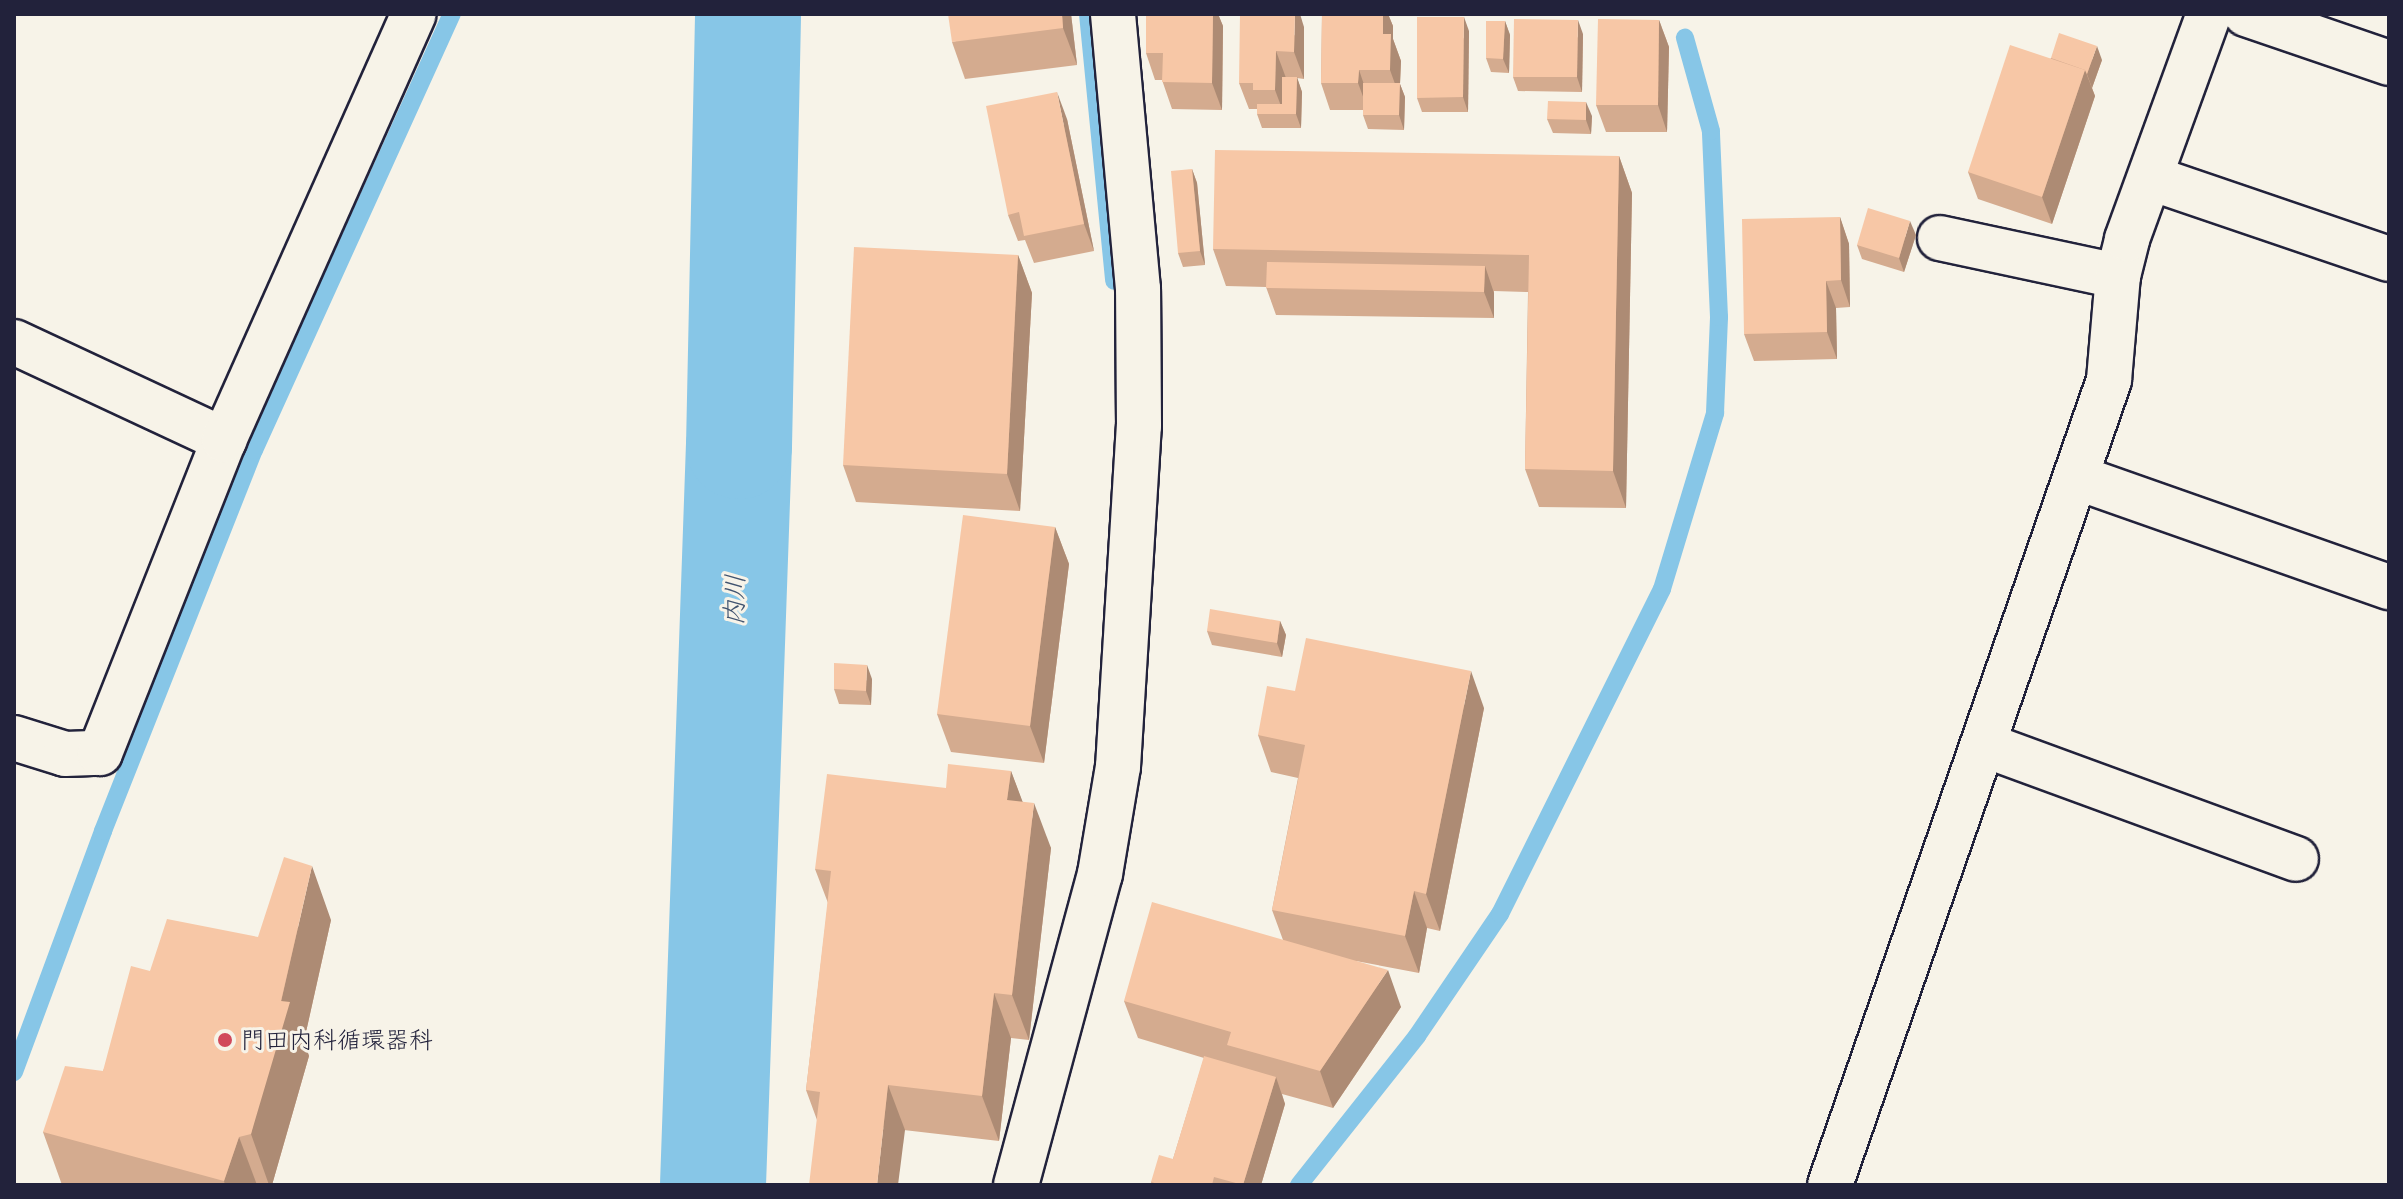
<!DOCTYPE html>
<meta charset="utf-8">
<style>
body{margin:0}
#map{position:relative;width:2403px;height:1199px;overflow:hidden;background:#f7f3e8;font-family:Delius,"Klee One",sans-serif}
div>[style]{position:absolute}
.stream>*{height:18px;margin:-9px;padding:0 9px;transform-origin:9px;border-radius:9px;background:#87c6e7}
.river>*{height:106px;margin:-53px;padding:0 53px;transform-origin:53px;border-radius:53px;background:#87c6e7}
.roads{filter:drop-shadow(2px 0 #22223b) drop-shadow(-2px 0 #22223b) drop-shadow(0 2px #22223b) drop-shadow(0 -2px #22223b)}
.street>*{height:44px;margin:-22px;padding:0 22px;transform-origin:22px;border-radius:22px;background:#f7f3e8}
.wall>*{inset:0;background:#d4ab8f}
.shaded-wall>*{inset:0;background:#ad8b74}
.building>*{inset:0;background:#f7c7a6}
.dots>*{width:22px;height:22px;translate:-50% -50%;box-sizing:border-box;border:4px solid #f7f3e8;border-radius:50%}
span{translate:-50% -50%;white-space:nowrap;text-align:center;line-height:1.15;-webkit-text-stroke:6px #f7f3e8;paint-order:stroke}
.poi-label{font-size:24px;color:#22223b}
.left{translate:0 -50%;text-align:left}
.water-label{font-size:26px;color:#40536f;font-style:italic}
.frame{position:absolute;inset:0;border:16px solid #22223b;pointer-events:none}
</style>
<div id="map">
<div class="stream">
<div style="left:1088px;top:14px;width:268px;rotate:84.4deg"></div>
<div style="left:14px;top:1072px;width:257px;rotate:-69.7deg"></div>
<div style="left:103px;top:831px;width:410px;rotate:-68.4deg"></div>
<div style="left:254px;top:450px;width:479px;rotate:-65.6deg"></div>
<div style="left:1299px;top:1185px;width:190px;rotate:-51.6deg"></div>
<div style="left:1417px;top:1036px;width:148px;rotate:-55.8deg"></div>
<div style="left:1500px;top:914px;width:363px;rotate:-63.5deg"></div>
<div style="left:1662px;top:589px;width:184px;rotate:-73.2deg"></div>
<div style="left:1715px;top:413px;width:96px;rotate:-87.6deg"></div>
<div style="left:1719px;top:317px;width:186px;rotate:-92.5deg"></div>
<div style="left:1711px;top:131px;width:97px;rotate:-105.6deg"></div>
</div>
<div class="river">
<div style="left:713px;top:1185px;width:739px;rotate:-87.99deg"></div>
<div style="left:739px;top:446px;width:432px;rotate:-88.8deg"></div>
</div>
<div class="roads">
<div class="street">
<div style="left:2246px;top:14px;width:151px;rotate:18.9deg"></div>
<div style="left:2151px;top:178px;width:251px;rotate:18.8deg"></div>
<div style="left:1940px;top:238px;width:182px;rotate:12.1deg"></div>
<div style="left:14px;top:342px;width:232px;rotate:25deg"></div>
<div style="left:2076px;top:477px;width:332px;rotate:19.4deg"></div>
<div style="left:14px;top:738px;width:53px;rotate:17.4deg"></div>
<div style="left:65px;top:754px;width:35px;rotate:-2deg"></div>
<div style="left:100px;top:753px;width:337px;rotate:-68.4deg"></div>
<div style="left:224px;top:440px;width:466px;rotate:-66deg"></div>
<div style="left:1985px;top:745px;width:331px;rotate:20.1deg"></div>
<div style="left:1016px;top:1185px;width:322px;rotate:-74.9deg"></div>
<div style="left:1100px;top:874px;width:109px;rotate:-80.5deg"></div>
<div style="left:1118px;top:767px;width:342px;rotate:-86.5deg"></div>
<div style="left:1139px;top:426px;width:137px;rotate:-90.4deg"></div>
<div style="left:1138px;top:289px;width:276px;rotate:-95.2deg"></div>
<div style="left:1830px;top:1185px;width:852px;rotate:-70.88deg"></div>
<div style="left:2109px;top:380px;width:104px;rotate:-85.1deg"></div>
<div style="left:2118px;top:276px;width:38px;rotate:-76deg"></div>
<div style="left:2127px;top:239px;width:239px;rotate:-70deg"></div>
</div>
</div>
<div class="wall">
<div style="clip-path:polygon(1071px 14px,1077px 65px,965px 79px,952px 42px)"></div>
<div style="clip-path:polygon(1146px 14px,1218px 14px,1223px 26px,1222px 110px,1172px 109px,1162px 80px,1155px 80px,1146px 53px)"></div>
<div style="clip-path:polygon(1322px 14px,1388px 14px,1393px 26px,1393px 39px,1401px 61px,1400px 84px,1405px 97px,1404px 130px,1368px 129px,1363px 115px,1363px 110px,1330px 110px,1321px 83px)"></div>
<div style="clip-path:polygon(1659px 20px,1669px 47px,1667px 132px,1606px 132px,1596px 105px)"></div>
<div style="clip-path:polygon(1505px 21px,1510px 35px,1509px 73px,1491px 72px,1486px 58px)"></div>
<div style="clip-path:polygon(1304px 27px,1304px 79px,1297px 78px,1302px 92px,1301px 128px,1262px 128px,1257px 114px,1257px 109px,1249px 109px,1239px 83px)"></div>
<div style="clip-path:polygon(1469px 31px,1468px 112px,1422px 112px,1417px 98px)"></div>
<div style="clip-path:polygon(1583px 34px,1582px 92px,1518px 91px,1513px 77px)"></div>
<div style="clip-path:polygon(2051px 58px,2102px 60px,2092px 88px,2095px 96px,2052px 224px,1978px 199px,1968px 172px)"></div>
<div style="clip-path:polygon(1592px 116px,1591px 134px,1553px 133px,1547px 119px)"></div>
<div style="clip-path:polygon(1067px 119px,1094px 251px,1034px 263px,1025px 240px,1018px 241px,1008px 215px)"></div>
<div style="clip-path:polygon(1619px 156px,1632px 193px,1626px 508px,1539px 507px,1525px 469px,1528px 292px,1494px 291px,1494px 318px,1276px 315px,1266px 287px,1226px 286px,1213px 249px)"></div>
<div style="clip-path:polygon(1192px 169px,1197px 183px,1205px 265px,1183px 267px,1178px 253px)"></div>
<div style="clip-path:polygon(1840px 217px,1849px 244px,1850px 307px,1836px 308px,1837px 359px,1754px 361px,1744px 334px)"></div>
<div style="clip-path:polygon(1916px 235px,1904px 272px,1862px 259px,1857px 245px)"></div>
<div style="clip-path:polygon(1018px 255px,1032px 293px,1020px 511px,856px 502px,843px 465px)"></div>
<div style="clip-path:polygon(1055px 527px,1069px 564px,1044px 763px,951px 752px,937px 714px)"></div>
<div style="clip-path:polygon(1280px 621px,1286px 635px,1282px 657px,1212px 645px,1207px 631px)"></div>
<div style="clip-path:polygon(872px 679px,871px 705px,839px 704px,834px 689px)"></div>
<div style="clip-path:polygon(1295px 691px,1484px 708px,1440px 931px,1427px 928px,1419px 973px,1356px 961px,1401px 1007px,1333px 1108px,1282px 1094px,1285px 1104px,1261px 1185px,1152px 1185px,1151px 1182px,1173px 1159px,1204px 1058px,1138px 1038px,1124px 1001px,1283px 940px,1272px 910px,1298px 778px,1271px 772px,1258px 735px)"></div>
<div style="clip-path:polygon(1011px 771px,1022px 801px,1051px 848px,1029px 1040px,1011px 1038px,999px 1141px,817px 1120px,806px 1090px,828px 903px,815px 869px,946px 788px)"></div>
<div style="clip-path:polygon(331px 920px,304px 1041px,309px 1056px,272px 1185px,62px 1185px,43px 1132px,103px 1071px,150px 971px,258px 937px)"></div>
</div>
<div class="shaded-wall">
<div style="clip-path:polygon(1062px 14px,1071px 14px,1077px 65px,1063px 28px)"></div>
<div style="clip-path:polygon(1213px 14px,1218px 14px,1223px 26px,1222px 110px,1212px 83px)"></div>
<div style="clip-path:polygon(1295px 14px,1300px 14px,1304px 27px,1304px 79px,1294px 52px)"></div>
<div style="clip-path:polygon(1383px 14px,1388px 14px,1393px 26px,1393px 39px,1401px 61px,1400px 84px,1405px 97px,1404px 130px,1399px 115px,1399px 95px,1390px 70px,1383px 34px)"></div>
<div style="clip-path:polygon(1464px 17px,1469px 31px,1468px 112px,1463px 97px)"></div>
<div style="clip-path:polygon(1578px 20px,1583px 34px,1582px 92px,1577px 77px)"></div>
<div style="clip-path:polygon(1659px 20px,1669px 47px,1667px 132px,1658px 105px)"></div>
<div style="clip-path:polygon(1505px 21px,1510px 35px,1509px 73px,1503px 59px)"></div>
<div style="clip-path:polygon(2097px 46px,2102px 60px,2092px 88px,2087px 74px)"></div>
<div style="clip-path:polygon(1276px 51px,1286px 78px,1284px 114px,1275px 90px)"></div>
<div style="clip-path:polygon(1359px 70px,1368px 96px,1368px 110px,1358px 83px)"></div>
<div style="clip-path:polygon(2085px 70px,2095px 96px,2052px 224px,2042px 197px)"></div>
<div style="clip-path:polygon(1297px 77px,1302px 92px,1301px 128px,1296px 114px)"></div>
<div style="clip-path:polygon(1057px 92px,1067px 119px,1094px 251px,1084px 224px)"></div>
<div style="clip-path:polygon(1586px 102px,1592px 116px,1591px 134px,1586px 120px)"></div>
<div style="clip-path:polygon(1619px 156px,1632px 193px,1626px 508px,1613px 471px)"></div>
<div style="clip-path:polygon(1192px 169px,1197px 183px,1205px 265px,1200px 251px)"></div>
<div style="clip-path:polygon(1840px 217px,1849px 244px,1850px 307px,1841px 280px)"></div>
<div style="clip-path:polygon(1910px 221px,1916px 235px,1904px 272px,1899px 258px)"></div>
<div style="clip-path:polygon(1018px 255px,1032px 293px,1020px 511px,1007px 474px)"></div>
<div style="clip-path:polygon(1485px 266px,1494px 293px,1494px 318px,1484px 292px)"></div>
<div style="clip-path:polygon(1826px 281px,1836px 308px,1837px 359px,1827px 332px)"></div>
<div style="clip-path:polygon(1055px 527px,1069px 564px,1044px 763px,1030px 726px)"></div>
<div style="clip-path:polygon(1280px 621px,1286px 635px,1282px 657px,1277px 643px)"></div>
<div style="clip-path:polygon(867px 665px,872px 679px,871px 705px,866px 691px)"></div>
<div style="clip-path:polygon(1471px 671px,1484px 708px,1440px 931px,1426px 894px)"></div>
<div style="clip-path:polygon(1011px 771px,1028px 816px,1007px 800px)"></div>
<div style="clip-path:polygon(1034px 803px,1051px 848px,1029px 1040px,1012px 995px)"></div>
<div style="clip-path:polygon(312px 866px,331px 920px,304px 1041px,309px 1056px,272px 1185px,269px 1185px,251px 1134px)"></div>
<div style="clip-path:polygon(1414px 891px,1427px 928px,1419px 973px,1405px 936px)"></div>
<div style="clip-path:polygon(1388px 970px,1401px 1007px,1333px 1108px,1320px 1071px)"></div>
<div style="clip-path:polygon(994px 993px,1011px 1038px,999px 1141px,982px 1096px)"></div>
<div style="clip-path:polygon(1276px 1077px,1285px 1104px,1261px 1185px,1243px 1185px)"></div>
<div style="clip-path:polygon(888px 1085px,905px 1130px,898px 1185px,877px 1185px)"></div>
<div style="clip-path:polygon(239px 1137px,257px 1185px,225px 1185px,224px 1181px)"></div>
</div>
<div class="building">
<div style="clip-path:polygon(948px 14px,1062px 14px,1063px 28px,952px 42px)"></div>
<div style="clip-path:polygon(1146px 14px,1213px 14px,1212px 83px,1162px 82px,1163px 53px,1146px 53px)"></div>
<div style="clip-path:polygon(1240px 14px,1295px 14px,1294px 52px,1276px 51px,1275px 90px,1253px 90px,1253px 83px,1239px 83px)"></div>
<div style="clip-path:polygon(1322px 14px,1383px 14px,1383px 34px,1391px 34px,1390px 70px,1359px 70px,1358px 83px,1321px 83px)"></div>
<div style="clip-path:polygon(1417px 17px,1464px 17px,1463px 97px,1417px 98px)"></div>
<div style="clip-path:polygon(1514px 19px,1578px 20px,1577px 77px,1513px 77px)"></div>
<div style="clip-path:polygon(1598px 19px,1659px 20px,1658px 105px,1596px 105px)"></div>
<div style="clip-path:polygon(1486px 21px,1505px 21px,1503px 59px,1486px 58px)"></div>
<div style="clip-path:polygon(2059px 33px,2097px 46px,2087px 74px,2085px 70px,2051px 58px)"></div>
<div style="clip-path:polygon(2010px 45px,2085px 70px,2042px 197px,1968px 172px)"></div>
<div style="clip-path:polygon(1282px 77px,1297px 77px,1296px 114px,1257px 114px,1257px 104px,1282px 104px)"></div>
<div style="clip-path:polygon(1363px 83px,1400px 83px,1399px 115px,1363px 115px)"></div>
<div style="clip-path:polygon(1057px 92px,1084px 224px,1024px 236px,1019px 212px,1008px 215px,986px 106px)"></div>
<div style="clip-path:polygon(1548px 101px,1586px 102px,1586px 120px,1547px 119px)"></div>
<div style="clip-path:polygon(1215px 150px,1619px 156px,1613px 471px,1525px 469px,1529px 255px,1213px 249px)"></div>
<div style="clip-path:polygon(1192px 169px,1200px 251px,1178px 253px,1171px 171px)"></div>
<div style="clip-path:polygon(1868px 208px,1910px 221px,1899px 258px,1857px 245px)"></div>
<div style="clip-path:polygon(1840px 217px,1841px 280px,1826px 281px,1827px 332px,1744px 334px,1742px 219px)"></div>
<div style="clip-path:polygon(854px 247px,1018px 255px,1007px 474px,843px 465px)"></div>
<div style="clip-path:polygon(1267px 262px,1485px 266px,1484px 292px,1266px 288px)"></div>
<div style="clip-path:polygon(963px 515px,1055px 527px,1030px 726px,937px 714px)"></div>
<div style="clip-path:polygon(1210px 609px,1280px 621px,1277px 643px,1207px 631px)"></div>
<div style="clip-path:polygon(1306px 638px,1471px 671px,1426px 894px,1414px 891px,1405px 936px,1272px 910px,1305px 745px,1258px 735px,1267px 686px,1295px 691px)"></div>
<div style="clip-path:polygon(834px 663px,867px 665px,866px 691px,834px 689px)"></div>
<div style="clip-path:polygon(948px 764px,1011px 771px,1007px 800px,1034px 803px,1012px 995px,994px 993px,982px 1096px,888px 1085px,877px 1185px,809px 1185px,820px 1092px,806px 1090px,831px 871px,815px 869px,827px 774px,946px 788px)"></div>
<div style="clip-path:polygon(284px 857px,312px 866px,281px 1001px,290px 1002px,251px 1134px,239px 1137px,224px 1181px,43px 1132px,65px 1066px,103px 1071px,131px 966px,150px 971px,167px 919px,258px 937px)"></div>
<div style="clip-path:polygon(1152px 902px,1388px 970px,1320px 1071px,1227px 1045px,1231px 1032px,1124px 1001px)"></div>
<div style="clip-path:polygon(1204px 1056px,1276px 1077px,1243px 1185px,1214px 1177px,1212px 1185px,1161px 1185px,1151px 1182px,1159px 1155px,1173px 1159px)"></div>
</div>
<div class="dots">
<div style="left:225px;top:1040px;background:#d1495b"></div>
</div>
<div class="poi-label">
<span class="left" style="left:241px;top:1040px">門田内科循環器科</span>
</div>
<div class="water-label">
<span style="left:734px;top:600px;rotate:-88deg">内川</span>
</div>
<div class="frame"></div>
</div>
